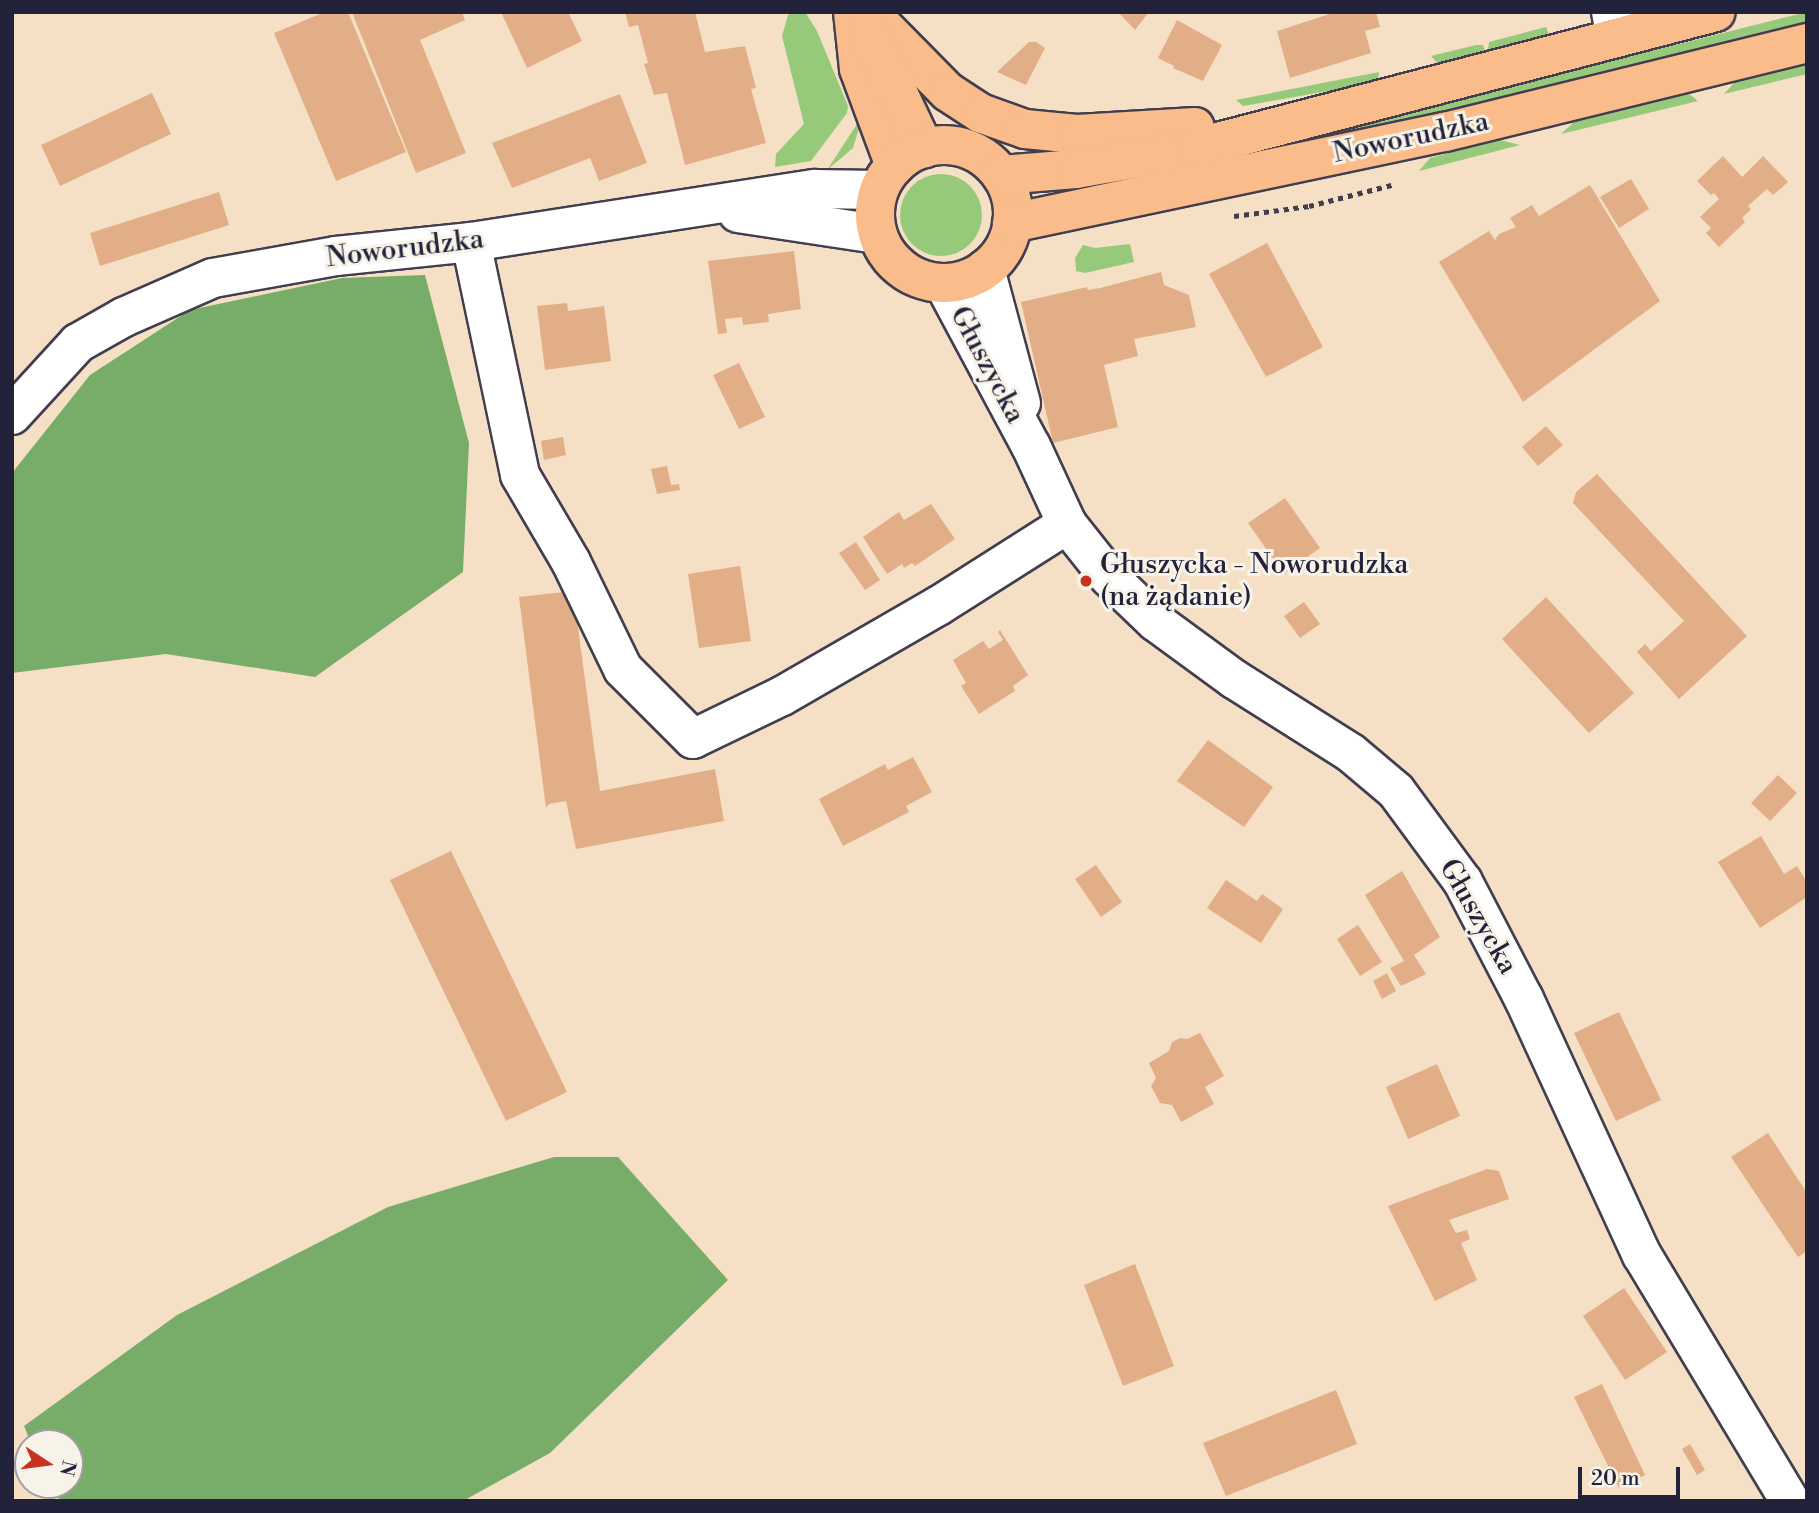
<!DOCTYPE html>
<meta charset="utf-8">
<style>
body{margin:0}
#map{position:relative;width:1819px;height:1513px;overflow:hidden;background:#f5e0c6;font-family:"Libre Bodoni",serif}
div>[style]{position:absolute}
.green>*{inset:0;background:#96c979}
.round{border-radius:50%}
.forest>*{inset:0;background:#78ad69}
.building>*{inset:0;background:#e1ae87}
.path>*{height:4.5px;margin-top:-2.25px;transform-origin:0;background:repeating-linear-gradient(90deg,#423e50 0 5px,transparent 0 10px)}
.roads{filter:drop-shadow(2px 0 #423e50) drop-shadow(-2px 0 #423e50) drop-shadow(0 2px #423e50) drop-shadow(0 -2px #423e50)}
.minor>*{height:38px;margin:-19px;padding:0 19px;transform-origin:19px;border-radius:19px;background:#fff}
.major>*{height:38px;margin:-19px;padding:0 19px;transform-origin:19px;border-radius:19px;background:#f9bc8a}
.major>.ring{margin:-19px;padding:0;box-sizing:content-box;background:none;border:38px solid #f9bc8a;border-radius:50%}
.dots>*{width:19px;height:19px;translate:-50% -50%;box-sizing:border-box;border:4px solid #f7f3e8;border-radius:50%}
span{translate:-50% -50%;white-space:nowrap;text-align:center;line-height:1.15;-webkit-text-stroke:6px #f7f3e8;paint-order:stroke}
.street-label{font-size:28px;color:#22223b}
.poi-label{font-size:28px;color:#22223b}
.left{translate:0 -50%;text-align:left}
.frame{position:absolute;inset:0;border:14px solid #22223b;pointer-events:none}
.north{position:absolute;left:14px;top:1429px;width:70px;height:70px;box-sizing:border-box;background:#f7f3e8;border:2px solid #a29fa3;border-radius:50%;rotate:103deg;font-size:19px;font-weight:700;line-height:28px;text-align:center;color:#22223b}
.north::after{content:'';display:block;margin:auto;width:24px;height:32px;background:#c8321e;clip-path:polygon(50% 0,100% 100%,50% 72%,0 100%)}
.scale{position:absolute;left:1578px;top:1467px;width:102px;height:32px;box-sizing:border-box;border:4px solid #22223b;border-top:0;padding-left:9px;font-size:21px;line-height:24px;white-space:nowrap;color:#22223b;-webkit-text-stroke:5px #f7f3e8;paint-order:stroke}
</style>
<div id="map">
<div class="green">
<div style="clip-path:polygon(794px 12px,805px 12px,817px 31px,848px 106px,847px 113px,811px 161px,775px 167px,776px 154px,804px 124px,782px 36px,788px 15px)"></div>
<div style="clip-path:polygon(1807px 12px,1807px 26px,1091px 195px,1088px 178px,1455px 100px)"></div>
<div style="clip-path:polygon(1546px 27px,1550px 38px,1490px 52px,1488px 49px,1489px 42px)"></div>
<div style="clip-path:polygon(1476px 45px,1483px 45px,1486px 53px,1439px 65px,1431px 56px)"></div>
<div style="clip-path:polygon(1807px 65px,1807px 74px,1724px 94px,1734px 83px)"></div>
<div style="clip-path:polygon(1379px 72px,1378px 81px,1334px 90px,1243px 106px,1236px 100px)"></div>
<div style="clip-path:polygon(1689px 94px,1698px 101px,1561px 134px,1574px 122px)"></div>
<div style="clip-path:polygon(859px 121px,861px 122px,853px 148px,827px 170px)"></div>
<div style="clip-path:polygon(1500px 140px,1520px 145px,1419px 171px,1430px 158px)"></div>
<div class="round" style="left:900px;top:174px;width:82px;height:82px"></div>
<div style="clip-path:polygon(1130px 244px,1134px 262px,1085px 273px,1076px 271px,1075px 258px,1083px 245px,1095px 248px)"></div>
</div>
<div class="forest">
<div style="clip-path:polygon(425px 275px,469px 443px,463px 572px,315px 677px,166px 654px,12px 673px,12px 473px,90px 375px,190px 310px,342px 278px)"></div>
<div style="clip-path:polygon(554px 1157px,618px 1157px,728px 1280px,550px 1453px,463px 1501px,64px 1501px,56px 1497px,51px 1485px,70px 1485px,70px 1443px,31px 1443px,24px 1426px,177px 1315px,388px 1207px)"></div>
</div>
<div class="building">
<div style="clip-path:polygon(325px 12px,348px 12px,406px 152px,336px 181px,274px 33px)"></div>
<div style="clip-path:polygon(352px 12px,462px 12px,465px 20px,420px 40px,466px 153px,416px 173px)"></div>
<div style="clip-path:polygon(501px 12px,568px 12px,582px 41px,527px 68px)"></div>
<div style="clip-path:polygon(625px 12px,695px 12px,705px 52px,745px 46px,756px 88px,751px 89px,766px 143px,685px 165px,667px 93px,654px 95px,644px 64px,648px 63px,638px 25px,629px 27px)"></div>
<div style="clip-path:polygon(1118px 12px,1149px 12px,1135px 30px)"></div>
<div style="clip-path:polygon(1336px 12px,1376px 12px,1380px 27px,1365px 31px,1371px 53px,1290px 78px,1277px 31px)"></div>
<div style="clip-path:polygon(1177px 20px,1222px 45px,1203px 81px,1173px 68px,1174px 66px,1158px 58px)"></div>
<div style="clip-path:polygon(1029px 42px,1036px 42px,1045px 48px,1026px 85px,997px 72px)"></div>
<div style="clip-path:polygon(152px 93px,171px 134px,60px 186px,41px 145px)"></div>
<div style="clip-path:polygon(620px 94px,647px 163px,599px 181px,590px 158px,512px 188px,492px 143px)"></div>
<div style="clip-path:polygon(1723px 156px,1742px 177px,1763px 156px,1788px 182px,1773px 195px,1767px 189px,1748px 206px,1751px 209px,1742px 218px,1745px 222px,1719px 247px,1706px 233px,1711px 228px,1700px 217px,1719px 199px,1714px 193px,1711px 195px,1697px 181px)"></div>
<div style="clip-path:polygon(1631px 179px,1649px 209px,1619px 228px,1600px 197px)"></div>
<div style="clip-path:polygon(1590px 185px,1660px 301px,1523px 402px,1439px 262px,1489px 231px,1495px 240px,1499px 234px,1516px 227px,1510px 218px,1532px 205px,1539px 216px)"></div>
<div style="clip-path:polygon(219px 192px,229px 225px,100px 266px,90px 233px)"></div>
<div style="clip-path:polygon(1267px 243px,1323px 347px,1266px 377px,1209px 274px)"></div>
<div style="clip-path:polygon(794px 251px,801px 309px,768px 314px,769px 322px,743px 325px,742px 317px,725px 319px,727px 333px,718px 334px,708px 261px)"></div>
<div style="clip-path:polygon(1161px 272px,1164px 285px,1189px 295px,1196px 327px,1134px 339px,1138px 356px,1104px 365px,1118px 427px,1053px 443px,1021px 302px,1087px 287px,1088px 290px,1100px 288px)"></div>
<div style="clip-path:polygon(567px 303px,568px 311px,604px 306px,611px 361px,545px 370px,537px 306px)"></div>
<div style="clip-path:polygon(739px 363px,765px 417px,739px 429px,713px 375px)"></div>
<div style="clip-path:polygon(1546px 426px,1563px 445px,1538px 466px,1522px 447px)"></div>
<div style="clip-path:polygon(563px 437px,566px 455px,544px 460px,541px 441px)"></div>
<div style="clip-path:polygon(667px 466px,671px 485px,679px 484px,680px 490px,657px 494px,651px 469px)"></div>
<div style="clip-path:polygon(1597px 474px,1747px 636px,1679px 699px,1637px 652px,1645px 644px,1651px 651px,1684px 621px,1573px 503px,1576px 492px)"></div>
<div style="clip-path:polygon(1285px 498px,1320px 548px,1284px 574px,1248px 523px)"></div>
<div style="clip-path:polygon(931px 504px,955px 539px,915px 566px,912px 563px,904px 568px,902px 564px,887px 574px,863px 537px,899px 512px,904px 520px)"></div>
<div style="clip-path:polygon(856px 542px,880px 580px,865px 590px,839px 553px)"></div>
<div style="clip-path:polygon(740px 566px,751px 641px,699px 648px,688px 574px)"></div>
<div style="clip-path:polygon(573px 591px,600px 791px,715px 769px,724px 821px,576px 849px,566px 801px,549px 804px,546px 808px,519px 597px)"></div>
<div style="clip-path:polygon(1546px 597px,1634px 693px,1589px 733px,1502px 639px)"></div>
<div style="clip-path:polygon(1304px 602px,1320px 624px,1300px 638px,1284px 616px)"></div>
<div style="clip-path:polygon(1000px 630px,1028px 675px,1013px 686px,1015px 691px,979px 714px,961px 686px,966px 683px,953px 660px,983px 641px,989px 649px,1003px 640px,998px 632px)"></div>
<div style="clip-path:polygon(1208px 740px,1273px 787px,1244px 827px,1177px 781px)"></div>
<div style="clip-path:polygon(913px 757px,932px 792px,906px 806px,909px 812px,843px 846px,819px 799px,885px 764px,888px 770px)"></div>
<div style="clip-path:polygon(1778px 775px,1797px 793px,1770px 821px,1751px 803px)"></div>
<div style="clip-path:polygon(1761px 836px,1784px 874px,1797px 866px,1807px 882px,1807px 897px,1760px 928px,1718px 862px)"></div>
<div style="clip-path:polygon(451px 851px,567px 1092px,506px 1121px,390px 880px)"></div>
<div style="clip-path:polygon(1096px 865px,1122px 902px,1101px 917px,1075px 879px)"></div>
<div style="clip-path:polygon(1402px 871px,1440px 937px,1414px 955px,1426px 974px,1401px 986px,1390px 968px,1404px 961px,1365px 895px)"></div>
<div style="clip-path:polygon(1226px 880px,1257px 901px,1262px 894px,1283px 909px,1261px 943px,1207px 908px)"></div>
<div style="clip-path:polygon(1358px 925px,1382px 962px,1360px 976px,1337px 939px)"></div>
<div style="clip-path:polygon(1387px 973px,1396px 991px,1382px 999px,1373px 981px)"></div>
<div style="clip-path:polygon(1619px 1012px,1661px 1100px,1616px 1121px,1574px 1033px)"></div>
<div style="clip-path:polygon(1200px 1033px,1224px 1076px,1205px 1087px,1214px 1104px,1181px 1122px,1172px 1105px,1160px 1103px,1151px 1086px,1156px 1078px,1149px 1063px,1169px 1051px,1172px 1042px,1180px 1038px,1187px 1039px)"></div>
<div style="clip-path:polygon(1437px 1064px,1460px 1116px,1408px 1139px,1386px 1087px)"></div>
<div style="clip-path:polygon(1768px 1133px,1807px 1193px,1807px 1251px,1798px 1257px,1731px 1157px)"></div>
<div style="clip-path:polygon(1487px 1169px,1499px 1171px,1509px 1199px,1449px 1220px,1456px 1233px,1467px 1230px,1470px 1239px,1461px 1243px,1477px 1280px,1435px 1301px,1388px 1206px)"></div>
<div style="clip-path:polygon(1135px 1264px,1174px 1366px,1123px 1386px,1084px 1285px)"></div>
<div style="clip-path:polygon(1624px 1288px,1667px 1352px,1625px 1380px,1583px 1316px)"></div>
<div style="clip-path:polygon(1602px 1384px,1645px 1475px,1619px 1488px,1574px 1397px)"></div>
<div style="clip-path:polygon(1336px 1390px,1357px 1444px,1226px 1496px,1203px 1443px)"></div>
<div style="clip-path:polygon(1690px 1444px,1705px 1470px,1697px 1475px,1682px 1449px)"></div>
</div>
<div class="path">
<div style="left:1234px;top:216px;width:76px;rotate:-7.6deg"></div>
<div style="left:1309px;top:206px;width:89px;rotate:-14.3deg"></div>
</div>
<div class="roads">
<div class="minor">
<div style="left:1611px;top:12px;width:26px;rotate:79deg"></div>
<div style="left:738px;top:213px;width:141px;rotate:8.6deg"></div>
<div style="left:471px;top:242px;width:238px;rotate:78.1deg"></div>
<div style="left:520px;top:475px;width:101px;rotate:59.6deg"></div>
<div style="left:571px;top:562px;width:119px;rotate:64.1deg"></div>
<div style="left:623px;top:669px;width:99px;rotate:45deg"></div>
<div style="left:693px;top:739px;width:99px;rotate:-25.8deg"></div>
<div style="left:782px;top:696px;width:180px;rotate:-30deg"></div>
<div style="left:938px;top:606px;width:153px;rotate:-32.4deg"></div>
<div style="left:985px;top:269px;width:139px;rotate:75deg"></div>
<div style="left:944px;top:284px;width:184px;rotate:61.8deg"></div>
<div style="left:1031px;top:446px;width:86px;rotate:65.2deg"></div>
<div style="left:1067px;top:524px;width:68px;rotate:51.6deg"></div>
<div style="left:1109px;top:577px;width:65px;rotate:43.8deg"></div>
<div style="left:1156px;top:622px;width:97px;rotate:36.2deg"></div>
<div style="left:1234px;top:679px;width:138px;rotate:32.3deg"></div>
<div style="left:1351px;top:753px;width:59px;rotate:40.2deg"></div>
<div style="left:1396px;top:791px;width:113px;rotate:53.6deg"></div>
<div style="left:1463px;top:882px;width:132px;rotate:62.5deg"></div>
<div style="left:1524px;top:999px;width:282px;rotate:65.3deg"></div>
<div style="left:1642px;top:1255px;width:287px;rotate:59deg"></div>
<div style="left:12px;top:415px;width:98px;rotate:-47.5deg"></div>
<div style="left:78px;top:343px;width:53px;rotate:-29.5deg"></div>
<div style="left:124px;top:317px;width:97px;rotate:-23.7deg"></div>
<div style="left:213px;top:278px;width:125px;rotate:-10.1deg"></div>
<div style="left:336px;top:256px;width:136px;rotate:-5.9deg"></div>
<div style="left:471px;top:242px;width:348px;rotate:-8.8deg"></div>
<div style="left:815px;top:189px;width:63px;rotate:0.9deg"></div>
</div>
<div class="major">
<div style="left:853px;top:12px;width:57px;rotate:84deg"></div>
<div style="left:859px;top:69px;width:103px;rotate:69.6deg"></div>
<div style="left:869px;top:12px;width:112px;rotate:45.4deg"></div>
<div style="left:948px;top:92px;width:38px;rotate:33deg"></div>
<div style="left:980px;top:113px;width:48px;rotate:19.6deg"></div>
<div style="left:1025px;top:129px;width:52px;rotate:5.5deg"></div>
<div style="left:1077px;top:134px;width:118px;rotate:-3.4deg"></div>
<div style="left:868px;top:29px;width:132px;rotate:64.8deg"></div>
<div class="ring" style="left:875px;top:145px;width:100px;height:100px"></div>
<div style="left:1001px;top:175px;width:75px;rotate:-4.6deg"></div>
<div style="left:1076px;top:169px;width:121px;rotate:-10deg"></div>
<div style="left:1195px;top:148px;width:538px;rotate:-14.63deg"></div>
<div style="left:1012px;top:223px;width:442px;rotate:-11.9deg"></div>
<div style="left:1445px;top:132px;width:373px;rotate:-13.8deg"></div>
</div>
</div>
<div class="dots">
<div style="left:1086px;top:581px;background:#c8321e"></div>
</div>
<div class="street-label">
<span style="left:1411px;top:138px;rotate:-12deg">Noworudzka</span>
<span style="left:405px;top:249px;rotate:-7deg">Noworudzka</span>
<span style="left:987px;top:365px;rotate:62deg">Głuszycka</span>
<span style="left:1478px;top:917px;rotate:60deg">Głuszycka</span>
</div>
<div class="poi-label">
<span class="left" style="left:1100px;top:581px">Głuszycka - Noworudzka<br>(na żądanie)</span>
</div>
<div class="frame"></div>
<div class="north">N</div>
<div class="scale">20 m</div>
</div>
